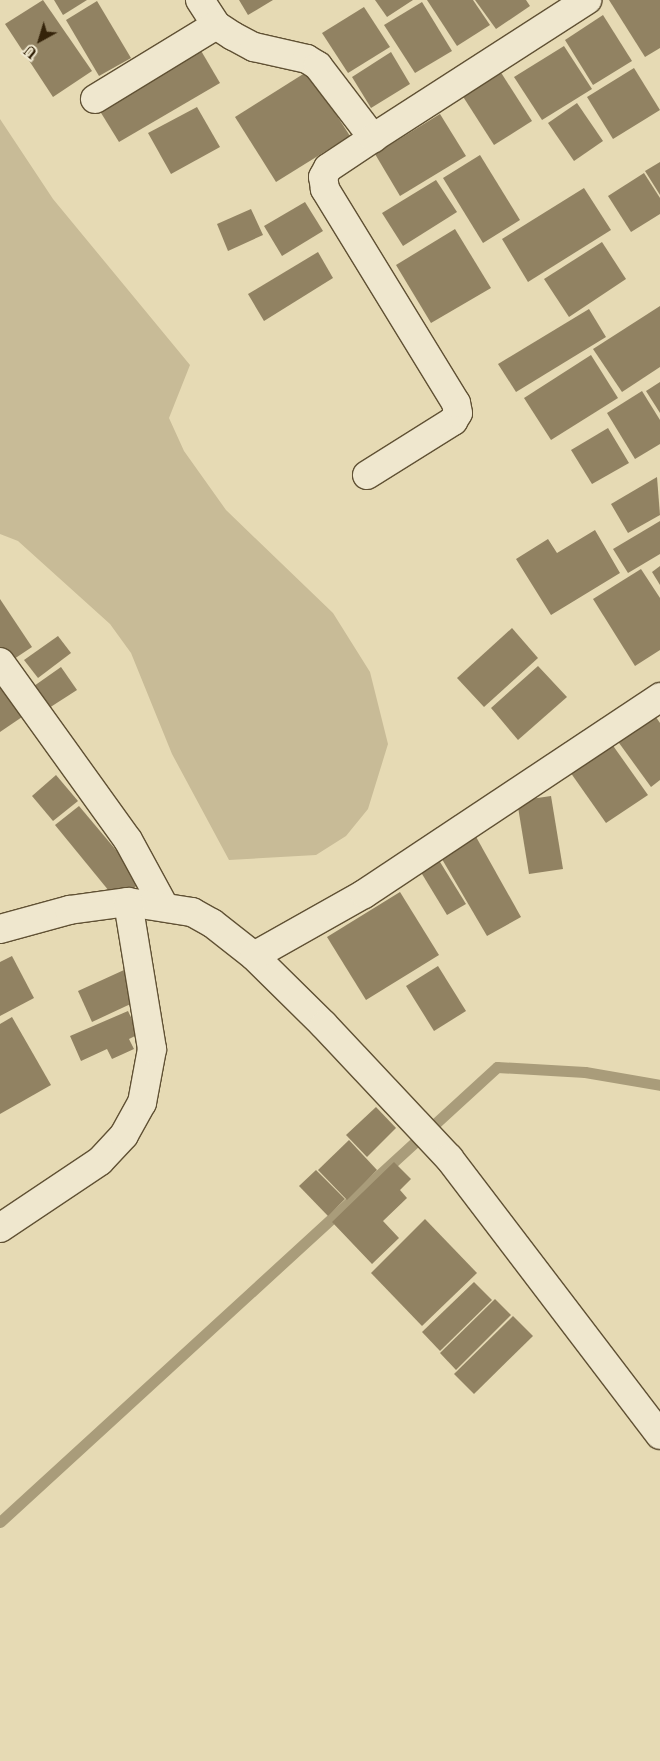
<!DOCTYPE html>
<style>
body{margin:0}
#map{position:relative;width:660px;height:1761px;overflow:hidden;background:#e6dab4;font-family:"Libre Caslon Text",serif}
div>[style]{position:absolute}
.green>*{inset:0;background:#c8bb97}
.stream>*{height:11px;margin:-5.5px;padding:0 5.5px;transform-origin:5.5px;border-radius:5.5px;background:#a99c7a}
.building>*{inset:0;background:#918262}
.roads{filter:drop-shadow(1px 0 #605134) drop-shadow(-1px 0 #605134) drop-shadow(0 1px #605134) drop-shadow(0 -1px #605134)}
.minor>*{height:28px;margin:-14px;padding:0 14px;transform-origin:14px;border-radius:14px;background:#efe7ce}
span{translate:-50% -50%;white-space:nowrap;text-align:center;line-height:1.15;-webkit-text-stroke:4px #efe7ce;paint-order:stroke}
.north{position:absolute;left:15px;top:15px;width:50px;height:50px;-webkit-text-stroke:4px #efe7ce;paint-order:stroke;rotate:219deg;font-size:14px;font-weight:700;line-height:20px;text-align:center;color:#34230a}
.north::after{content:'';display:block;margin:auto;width:18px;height:22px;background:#34230a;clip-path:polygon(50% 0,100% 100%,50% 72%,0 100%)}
</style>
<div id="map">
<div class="green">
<div style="clip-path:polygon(0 119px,53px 199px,190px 365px,169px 418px,184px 451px,226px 510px,333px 613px,370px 672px,388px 744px,368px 809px,346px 836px,316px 855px,229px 860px,172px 754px,131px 653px,110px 624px,18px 541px,0 534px)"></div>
</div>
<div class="stream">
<div style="left:0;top:1522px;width:674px;rotate:-42.47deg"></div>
<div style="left:497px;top:1067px;width:88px;rotate:3.3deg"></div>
<div style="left:585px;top:1072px;width:76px;rotate:9.8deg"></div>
</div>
<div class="building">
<div style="clip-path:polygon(43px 0,92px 71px,53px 97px,5px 24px)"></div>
<div style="clip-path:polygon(54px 0,87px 0,63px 15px)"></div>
<div style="clip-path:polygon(239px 0,273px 0,248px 15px)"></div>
<div style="clip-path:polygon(375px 0,413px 0,387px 17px)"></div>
<div style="clip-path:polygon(427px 0,473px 0,490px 25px,457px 46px)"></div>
<div style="clip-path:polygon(475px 0,526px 0,530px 6px,496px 29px)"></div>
<div style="clip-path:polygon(609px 0,660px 0,660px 48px,645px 57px)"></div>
<div style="clip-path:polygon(97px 1px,131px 58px,99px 76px,66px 20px)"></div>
<div style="clip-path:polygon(422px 2px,452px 51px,415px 73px,384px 25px)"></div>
<div style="clip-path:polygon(364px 7px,390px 47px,348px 73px,322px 33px)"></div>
<div style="clip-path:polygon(603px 15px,632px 61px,593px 85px,565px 40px)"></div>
<div style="clip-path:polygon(564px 46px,592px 89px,542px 120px,514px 77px)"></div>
<div style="clip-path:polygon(200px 49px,220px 83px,119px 142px,98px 108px)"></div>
<div style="clip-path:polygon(391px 52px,410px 84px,371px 108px,352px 77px)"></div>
<div style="clip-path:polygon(634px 68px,660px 110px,613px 139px,587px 97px)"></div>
<div style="clip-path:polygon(308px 71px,350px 136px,276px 182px,235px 117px)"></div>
<div style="clip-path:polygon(500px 71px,532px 121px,494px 145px,462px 95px)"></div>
<div style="clip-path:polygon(577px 103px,603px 141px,574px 161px,548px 123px)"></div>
<div style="clip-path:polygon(197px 107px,220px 147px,171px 174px,148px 133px)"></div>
<div style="clip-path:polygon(440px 114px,466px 156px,400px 196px,375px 154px)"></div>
<div style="clip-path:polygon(480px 155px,520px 220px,483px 243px,443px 178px)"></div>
<div style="clip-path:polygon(660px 162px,660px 195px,645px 171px)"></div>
<div style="clip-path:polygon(644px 173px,660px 198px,660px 214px,631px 232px,608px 196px)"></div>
<div style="clip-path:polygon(436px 180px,457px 212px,403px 246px,382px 213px)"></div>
<div style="clip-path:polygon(584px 188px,611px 230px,528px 282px,502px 239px)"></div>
<div style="clip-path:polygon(305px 202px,323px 231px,282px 256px,264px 226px)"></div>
<div style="clip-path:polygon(251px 209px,263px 235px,228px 251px,217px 224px)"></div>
<div style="clip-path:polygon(455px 229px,491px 288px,431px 323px,396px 265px)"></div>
<div style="clip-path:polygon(602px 242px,626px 279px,569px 317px,544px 279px)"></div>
<div style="clip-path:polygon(318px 252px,333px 278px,264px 321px,248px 294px)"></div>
<div style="clip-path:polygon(660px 306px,660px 367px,622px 392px,593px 349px)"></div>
<div style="clip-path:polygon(589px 309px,606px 337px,516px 392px,498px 364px)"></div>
<div style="clip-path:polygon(591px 355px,618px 398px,551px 440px,524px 398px)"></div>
<div style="clip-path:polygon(660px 382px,660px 413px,646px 391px)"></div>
<div style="clip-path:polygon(642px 391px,660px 420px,660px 444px,635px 459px,607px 413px)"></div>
<div style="clip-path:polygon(608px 428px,629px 463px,592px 484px,571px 450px)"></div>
<div style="clip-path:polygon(657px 477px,660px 515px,628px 533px,611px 504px)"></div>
<div style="clip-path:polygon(660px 521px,660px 554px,628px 573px,613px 549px)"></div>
<div style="clip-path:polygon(595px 530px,620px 573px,551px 615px,516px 559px,548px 539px,557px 553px)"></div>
<div style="clip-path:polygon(660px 566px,660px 585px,652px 572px)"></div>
<div style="clip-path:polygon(641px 569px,660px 598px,660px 650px,635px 666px,593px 599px)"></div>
<div style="clip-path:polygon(0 599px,32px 647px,8px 663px,0 651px)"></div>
<div style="clip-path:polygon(512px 628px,538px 658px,484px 707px,457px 678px)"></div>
<div style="clip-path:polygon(58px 636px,71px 653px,38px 678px,24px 660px)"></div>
<div style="clip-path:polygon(538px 666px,567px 697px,518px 740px,491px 708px)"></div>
<div style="clip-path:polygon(61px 667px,77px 690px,49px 708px,34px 686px)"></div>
<div style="clip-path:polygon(0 684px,22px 717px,0 732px)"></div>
<div style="clip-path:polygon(651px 710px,660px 723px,660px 780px,651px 787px,614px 736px)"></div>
<div style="clip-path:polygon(609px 740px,648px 795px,606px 823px,568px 769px)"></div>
<div style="clip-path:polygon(56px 775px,78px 801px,53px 821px,32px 796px)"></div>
<div style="clip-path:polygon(551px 796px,563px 869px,529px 874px,517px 801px)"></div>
<div style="clip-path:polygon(79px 806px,142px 881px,118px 902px,55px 825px)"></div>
<div style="clip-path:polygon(475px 835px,521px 917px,487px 936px,439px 854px)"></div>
<div style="clip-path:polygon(437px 857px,466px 904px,447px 915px,419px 869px)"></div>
<div style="clip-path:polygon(400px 892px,439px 955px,366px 1000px,327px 937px)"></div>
<div style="clip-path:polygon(12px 956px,34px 998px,0 1016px,0 962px)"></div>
<div style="clip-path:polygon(438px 966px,466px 1011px,434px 1031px,406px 986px)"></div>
<div style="clip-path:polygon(124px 970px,137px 1001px,92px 1022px,78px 991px)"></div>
<div style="clip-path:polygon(128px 1011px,139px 1034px,129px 1039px,134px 1049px,112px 1059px,107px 1049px,81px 1061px,70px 1036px)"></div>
<div style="clip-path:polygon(12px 1017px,51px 1085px,0 1114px,0 1024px)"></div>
<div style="clip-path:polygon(376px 1107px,396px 1128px,367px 1157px,346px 1135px)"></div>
<div style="clip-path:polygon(349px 1140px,377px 1170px,347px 1200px,318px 1170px)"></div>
<div style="clip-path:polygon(394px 1162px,411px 1179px,400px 1190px,407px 1198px,383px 1221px,399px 1238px,372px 1264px,332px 1222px)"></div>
<div style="clip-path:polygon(316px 1170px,345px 1199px,328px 1216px,299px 1186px)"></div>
<div style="clip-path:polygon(425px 1219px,477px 1273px,422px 1326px,371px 1273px)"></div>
<div style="clip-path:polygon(474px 1282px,492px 1300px,440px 1351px,422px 1332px)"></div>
<div style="clip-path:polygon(495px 1299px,511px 1315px,456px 1370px,440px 1353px)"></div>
<div style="clip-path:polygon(513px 1316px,533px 1336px,474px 1394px,454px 1374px)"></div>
</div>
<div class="roads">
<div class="minor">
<div style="left:200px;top:0;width:30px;rotate:57deg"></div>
<div style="left:216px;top:25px;width:20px;rotate:33deg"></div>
<div style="left:233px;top:36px;width:24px;rotate:28deg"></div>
<div style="left:254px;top:47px;width:54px;rotate:12.8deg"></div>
<div style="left:307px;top:59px;width:13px;rotate:32deg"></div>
<div style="left:318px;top:66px;width:91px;rotate:52.6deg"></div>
<div style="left:95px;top:99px;width:142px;rotate:-31.4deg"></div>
<div style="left:367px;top:475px;width:102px;rotate:-32.1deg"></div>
<div style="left:453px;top:421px;width:9px;rotate:-58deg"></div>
<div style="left:458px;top:413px;width:10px;rotate:-101deg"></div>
<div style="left:456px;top:403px;width:251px;rotate:-121.5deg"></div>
<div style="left:325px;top:189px;width:12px;rotate:-99deg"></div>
<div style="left:323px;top:177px;width:10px;rotate:-61deg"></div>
<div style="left:328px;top:168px;width:54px;rotate:-33.7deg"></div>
<div style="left:373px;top:138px;width:255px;rotate:-32.8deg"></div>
<div style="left:0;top:662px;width:219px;rotate:54.3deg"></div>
<div style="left:128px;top:840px;width:75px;rotate:61.4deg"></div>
<div style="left:0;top:929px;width:72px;rotate:-15.4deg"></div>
<div style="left:69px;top:910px;width:60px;rotate:-7.7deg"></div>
<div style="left:128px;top:902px;width:65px;rotate:8.9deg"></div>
<div style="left:192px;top:912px;width:23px;rotate:29deg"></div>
<div style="left:212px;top:923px;width:53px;rotate:38.2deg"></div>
<div style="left:254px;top:956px;width:98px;rotate:44.6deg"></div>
<div style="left:324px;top:1025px;width:183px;rotate:46.8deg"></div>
<div style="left:449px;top:1158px;width:348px;rotate:52.7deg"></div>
<div style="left:254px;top:956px;width:126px;rotate:-29.4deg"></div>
<div style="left:364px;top:894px;width:356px;rotate:-33.6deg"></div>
<div style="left:0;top:1228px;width:120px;rotate:-33.8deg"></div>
<div style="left:100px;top:1161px;width:35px;rotate:-47deg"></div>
<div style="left:124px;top:1135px;width:37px;rotate:-61deg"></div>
<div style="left:142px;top:1103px;width:55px;rotate:-79.5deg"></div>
<div style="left:152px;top:1049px;width:149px;rotate:-99.3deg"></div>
</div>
</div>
<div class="north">U</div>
</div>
